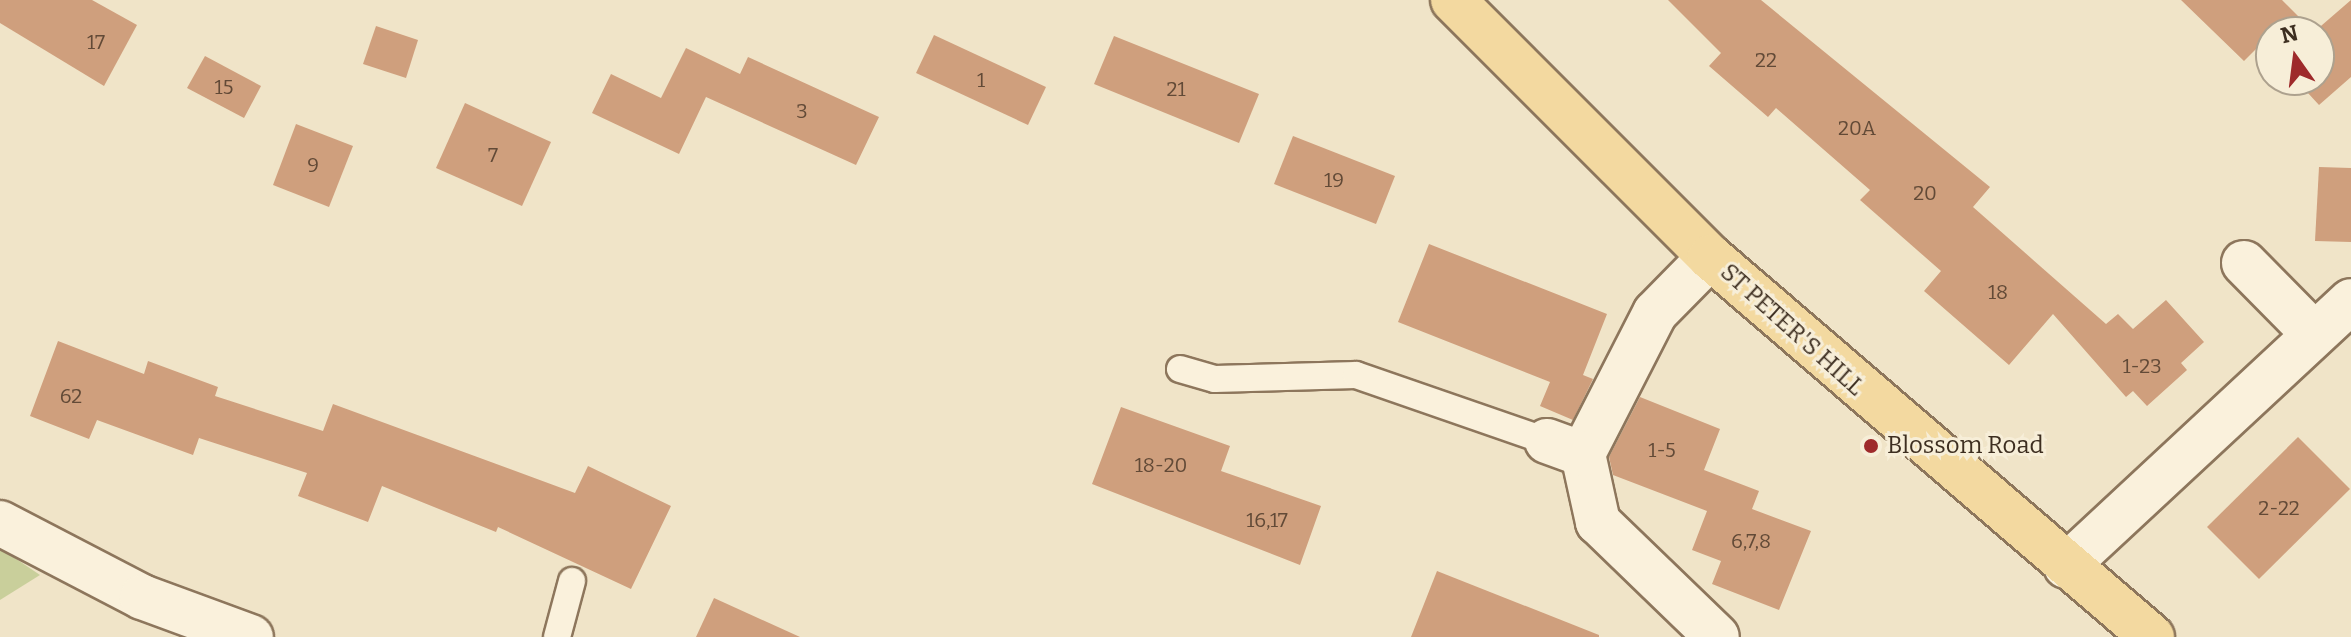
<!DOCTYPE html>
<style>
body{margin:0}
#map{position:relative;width:2351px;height:637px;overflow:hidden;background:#f0e4c8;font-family:Bitter,serif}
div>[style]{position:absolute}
.green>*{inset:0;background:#c9cf9b}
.building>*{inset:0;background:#cf9f7d}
.roads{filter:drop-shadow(2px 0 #8d765c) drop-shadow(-2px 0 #8d765c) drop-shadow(0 2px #8d765c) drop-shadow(0 -2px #8d765c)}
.service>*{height:26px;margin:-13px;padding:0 13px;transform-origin:13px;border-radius:13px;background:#faf1dc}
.minor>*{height:44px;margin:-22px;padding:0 22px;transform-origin:22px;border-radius:22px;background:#faf1dc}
.primary>*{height:44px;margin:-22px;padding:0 22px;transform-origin:22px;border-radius:22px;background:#f3d9a0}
.dots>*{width:22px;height:22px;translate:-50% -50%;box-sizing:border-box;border:4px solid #f7eed8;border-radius:50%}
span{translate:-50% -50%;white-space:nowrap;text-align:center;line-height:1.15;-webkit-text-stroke:6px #f7eed8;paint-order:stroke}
.number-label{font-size:20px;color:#624a37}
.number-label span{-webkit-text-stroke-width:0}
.street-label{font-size:24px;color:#3d2e20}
.poi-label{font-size:24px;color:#3d2e20}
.left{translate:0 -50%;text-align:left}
.north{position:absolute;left:2255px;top:16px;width:80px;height:80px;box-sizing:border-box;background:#f7eed8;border:2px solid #ada18e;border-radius:50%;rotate:346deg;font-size:22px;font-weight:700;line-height:32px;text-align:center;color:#3d2e20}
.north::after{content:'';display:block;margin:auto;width:28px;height:36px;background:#9e2a2b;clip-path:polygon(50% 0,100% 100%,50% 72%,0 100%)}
</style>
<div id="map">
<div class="green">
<div style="clip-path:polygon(0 548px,40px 575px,0 600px)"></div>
</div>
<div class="building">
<div style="clip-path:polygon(0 0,92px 0,137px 25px,104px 86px,0 23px)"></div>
<div style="clip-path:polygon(1668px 0,1761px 0,1990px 187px,1973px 207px,2106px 324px,2118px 314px,2133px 329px,2166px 300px,2204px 342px,2181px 363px,2187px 370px,2147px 406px,2133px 391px,2126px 397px,2053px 314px,2009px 365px,1924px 291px,1941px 271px,1860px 200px,1870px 190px,1776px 108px,1768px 117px,1709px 66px,1721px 53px)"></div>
<div style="clip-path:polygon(2181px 0,2282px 0,2314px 32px,2351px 0,2351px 77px,2319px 105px,2296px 80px,2319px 80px,2319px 32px,2271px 32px,2271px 53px,2262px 43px,2244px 61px)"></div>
<div style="clip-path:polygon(376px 26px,418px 40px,406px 78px,363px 64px)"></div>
<div style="clip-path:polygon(934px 35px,1046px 87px,1028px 125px,916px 73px)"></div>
<div style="clip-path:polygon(1114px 36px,1259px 94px,1239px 143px,1094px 84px)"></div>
<div style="clip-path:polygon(686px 48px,740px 74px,748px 57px,879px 117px,856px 165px,706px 97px,679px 154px,592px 113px,611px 74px,661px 98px)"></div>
<div style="clip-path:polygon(205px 56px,261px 86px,244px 118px,187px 88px)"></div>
<div style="clip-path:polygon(465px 103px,551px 142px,522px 206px,436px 168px)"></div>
<div style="clip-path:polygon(296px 124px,353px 146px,329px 207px,273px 185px)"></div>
<div style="clip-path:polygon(1293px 136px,1395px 176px,1376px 224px,1274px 184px)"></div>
<div style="clip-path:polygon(2319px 167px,2351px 168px,2351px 242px,2315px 241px)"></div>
<div style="clip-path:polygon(1429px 244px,1607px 314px,1583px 375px,1593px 379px,1573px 420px,1540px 406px,1550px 382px,1398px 322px)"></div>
<div style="clip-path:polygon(58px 341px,144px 374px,148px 361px,218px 387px,215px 396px,323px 431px,333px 404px,575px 493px,588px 466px,671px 506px,631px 589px,498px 527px,496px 532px,382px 486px,368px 522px,298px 496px,307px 473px,199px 438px,193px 455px,97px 420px,89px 439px,30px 416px)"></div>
<div style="clip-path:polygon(1640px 397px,1720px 429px,1704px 470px,1759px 491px,1752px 509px,1811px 531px,1779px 610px,1712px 584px,1721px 561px,1692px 550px,1707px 511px,1613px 475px,1609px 457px)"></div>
<div style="clip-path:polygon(1121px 407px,1230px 446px,1221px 471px,1321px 506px,1300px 565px,1092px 484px)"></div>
<div style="clip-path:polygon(2298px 437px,2350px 489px,2259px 579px,2207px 527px)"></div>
<div style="clip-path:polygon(1437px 571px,1599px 635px,1599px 637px,1411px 637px)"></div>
<div style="clip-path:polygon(714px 598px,800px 637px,696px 637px)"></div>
</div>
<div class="roads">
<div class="service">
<div style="left:1180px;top:369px;width:36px;rotate:16deg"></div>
<div style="left:1215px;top:379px;width:141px;rotate:-1.6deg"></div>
<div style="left:1356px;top:375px;width:202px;rotate:19.1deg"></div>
<div style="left:557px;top:637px;width:58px;rotate:-75deg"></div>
</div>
<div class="minor">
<div style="left:1710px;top:257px;width:78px;rotate:134.5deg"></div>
<div style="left:1655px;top:313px;width:158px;rotate:117.1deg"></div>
<div style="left:1583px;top:454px;width:70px;rotate:77.6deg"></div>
<div style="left:1598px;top:522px;width:165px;rotate:44deg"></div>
<div style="left:2244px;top:263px;width:97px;rotate:45.4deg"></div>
<div style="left:1547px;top:441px;width:38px;rotate:20deg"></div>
<div style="left:0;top:523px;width:160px;rotate:27.5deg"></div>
<div style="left:142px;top:597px;width:116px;rotate:20.2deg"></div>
<div style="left:2066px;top:566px;width:389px;rotate:-42.9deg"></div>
</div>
<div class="primary">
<div style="left:1453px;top:0;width:363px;rotate:45deg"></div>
<div style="left:1710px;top:257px;width:583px;rotate:40.69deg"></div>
</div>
</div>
<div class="dots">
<div style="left:1871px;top:446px;background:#9e2a2b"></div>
</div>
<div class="number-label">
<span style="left:96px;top:42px">17</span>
<span style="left:1766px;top:60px">22</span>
<span style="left:981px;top:80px">1</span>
<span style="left:224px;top:87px">15</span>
<span style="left:1176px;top:89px">21</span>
<span style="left:802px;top:111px">3</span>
<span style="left:1857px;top:128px">20A</span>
<span style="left:493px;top:155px">7</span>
<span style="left:313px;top:165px">9</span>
<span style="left:1334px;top:180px">19</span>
<span style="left:1925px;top:193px">20</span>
<span style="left:1998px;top:292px">18</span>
<span style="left:2142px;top:366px">1-23</span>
<span style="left:71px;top:396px">62</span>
<span style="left:1662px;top:450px">1-5</span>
<span style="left:1161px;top:465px">18-20</span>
<span style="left:2279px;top:508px">2-22</span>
<span style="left:1267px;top:520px">16,17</span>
<span style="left:1751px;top:541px">6,7,8</span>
</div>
<div class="street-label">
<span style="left:1792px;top:330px;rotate:42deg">ST PETER'S HILL</span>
</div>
<div class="poi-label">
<span class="left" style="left:1887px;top:446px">Blossom Road</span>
</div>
<div class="north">N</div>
</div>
